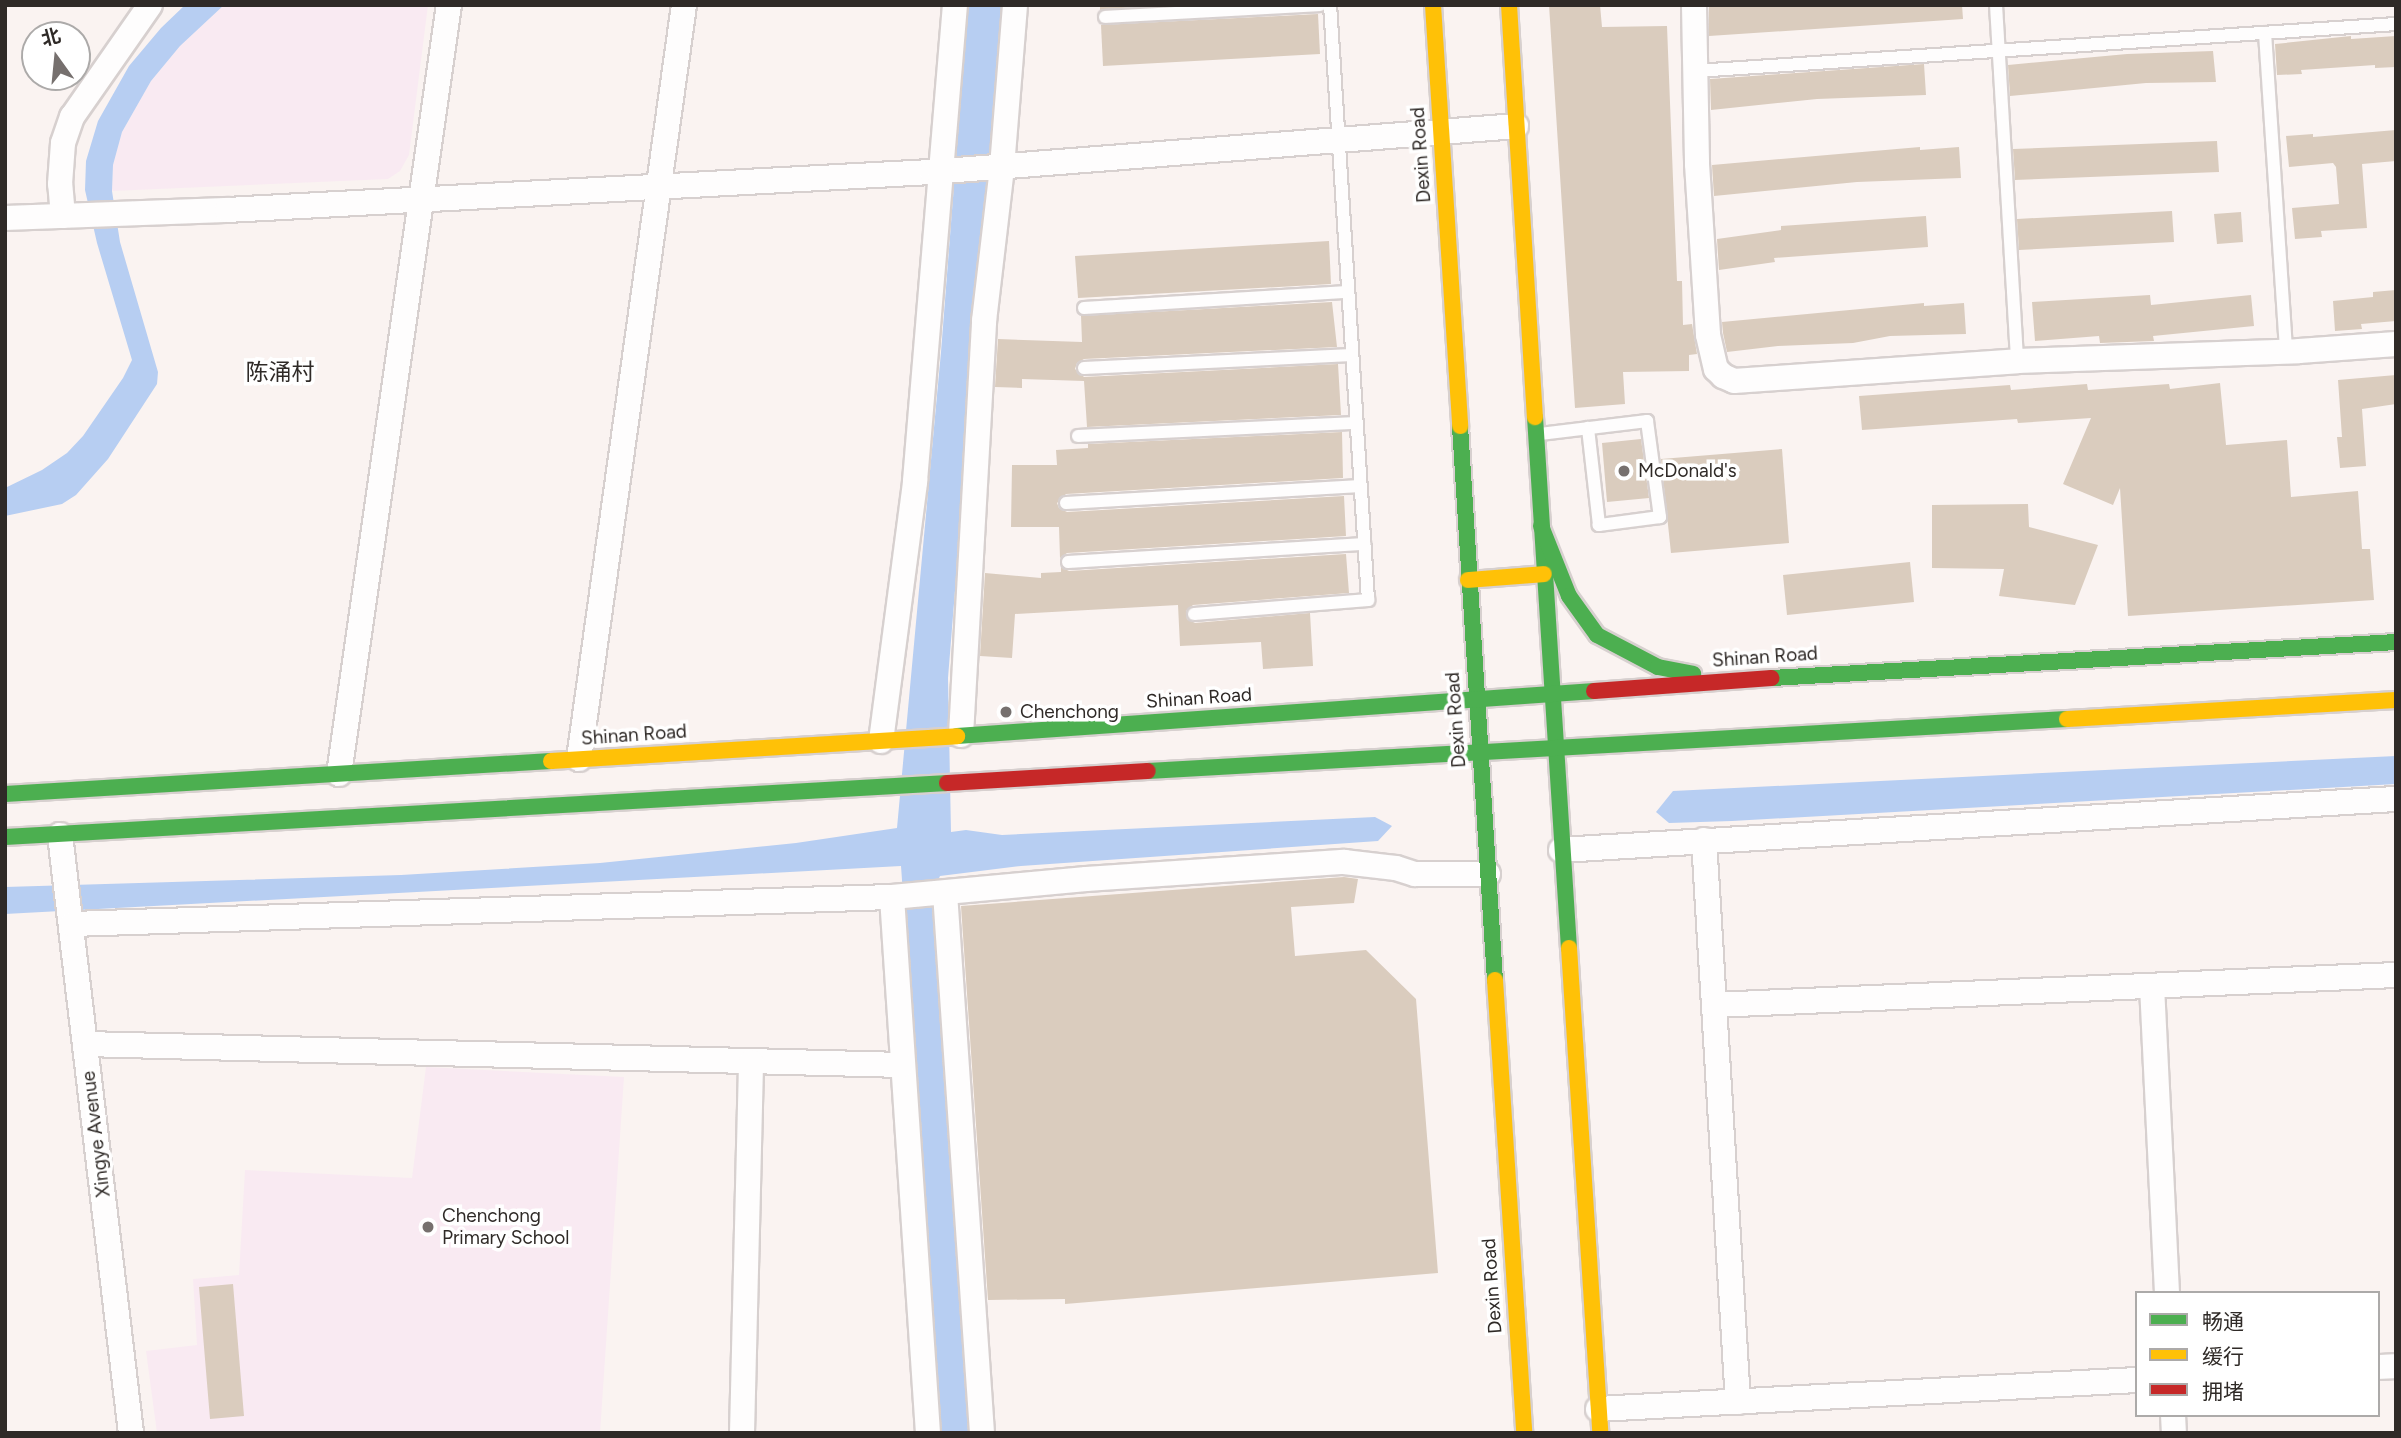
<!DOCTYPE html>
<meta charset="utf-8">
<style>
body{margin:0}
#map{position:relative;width:2401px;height:1438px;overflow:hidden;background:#faf3f1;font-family:Figtree,"Noto Sans SC",sans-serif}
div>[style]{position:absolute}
.education>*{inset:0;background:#f9eaf2}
.water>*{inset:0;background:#b7cef2}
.building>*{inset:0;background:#daccbe}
.roads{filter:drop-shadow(2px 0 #d7d0cf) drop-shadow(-2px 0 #d7d0cf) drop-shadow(0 2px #d7d0cf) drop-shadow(0 -2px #d7d0cf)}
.lane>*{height:12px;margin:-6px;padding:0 6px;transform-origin:6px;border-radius:6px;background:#fefdfd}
.street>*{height:24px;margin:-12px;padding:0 12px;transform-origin:12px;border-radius:12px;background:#fefdfd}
.fast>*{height:16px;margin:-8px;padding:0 8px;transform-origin:8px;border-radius:8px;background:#4caf50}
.slow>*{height:16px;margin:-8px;padding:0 8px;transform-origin:8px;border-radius:8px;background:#ffc107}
.jam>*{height:16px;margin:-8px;padding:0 8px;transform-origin:8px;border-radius:8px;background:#c62828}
.dots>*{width:19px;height:19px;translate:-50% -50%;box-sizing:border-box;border:4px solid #fff;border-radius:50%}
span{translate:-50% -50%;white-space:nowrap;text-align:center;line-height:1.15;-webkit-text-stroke:7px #fff;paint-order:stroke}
.street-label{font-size:19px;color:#2f2a27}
.poi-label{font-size:19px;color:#2f2a27}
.left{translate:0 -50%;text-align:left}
.quarter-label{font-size:23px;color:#2f2a27}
.frame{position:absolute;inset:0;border:7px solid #2f2a27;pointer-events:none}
.legend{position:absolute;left:2135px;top:1291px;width:245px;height:126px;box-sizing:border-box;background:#fff;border:2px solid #acaaa9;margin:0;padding:9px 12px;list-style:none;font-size:21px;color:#2f2a27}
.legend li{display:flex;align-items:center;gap:14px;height:35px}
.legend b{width:35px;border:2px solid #acaaa9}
.north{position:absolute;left:21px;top:21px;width:70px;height:70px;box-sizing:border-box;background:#fff;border:2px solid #acaaa9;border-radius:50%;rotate:345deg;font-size:19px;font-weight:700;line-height:28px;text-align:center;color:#2f2a27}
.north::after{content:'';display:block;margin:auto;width:24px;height:32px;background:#76706e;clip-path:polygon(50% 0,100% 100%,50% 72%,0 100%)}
</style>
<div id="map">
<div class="education">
<div style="clip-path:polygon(224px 5px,428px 5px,409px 155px,400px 171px,388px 179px,112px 191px,113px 165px,122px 132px,151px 81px,180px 46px)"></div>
<div style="clip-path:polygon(426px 1067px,624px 1077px,600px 1433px,157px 1433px,146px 1351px,197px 1345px,193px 1279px,239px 1275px,245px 1170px,412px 1178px)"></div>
</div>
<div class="water">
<div style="clip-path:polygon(185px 5px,224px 5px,180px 46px,151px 81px,122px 132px,113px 165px,112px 191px,120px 242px,158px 372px,157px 384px,108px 459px,76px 495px,62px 504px,5px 516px,5px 488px,42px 470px,67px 453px,83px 436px,123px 378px,132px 360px,97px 243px,85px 190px,86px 161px,98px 121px,129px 66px,161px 28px)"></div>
<div style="clip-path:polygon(968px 5px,1002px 5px,948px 678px,951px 832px,966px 830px,1002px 835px,1375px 817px,1392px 826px,1378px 841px,1021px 866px,940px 876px,933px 891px,969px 1433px,941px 1433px,901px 866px,5px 914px,5px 887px,401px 875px,600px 863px,796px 843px,897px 828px,941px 352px)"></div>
<div style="clip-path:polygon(2396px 756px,2396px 784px,1732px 821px,1669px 823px,1656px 812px,1673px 791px)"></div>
</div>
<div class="building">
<div style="clip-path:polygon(1100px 5px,1158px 5px,1100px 10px)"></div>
<div style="clip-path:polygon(1549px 5px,1600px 5px,1602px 27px,1667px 26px,1677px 281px,1682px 281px,1683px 325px,1692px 324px,1697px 354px,1689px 355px,1689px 371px,1623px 372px,1625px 404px,1575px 408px)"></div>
<div style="clip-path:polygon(1709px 5px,1962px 5px,1963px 19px,1709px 36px)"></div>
<div style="clip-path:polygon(1318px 14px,1320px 54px,1103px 66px,1101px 25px)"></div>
<div style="clip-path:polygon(2351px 36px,2351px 39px,2396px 36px,2396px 67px,2375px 68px,2375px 65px,2301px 70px,2302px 74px,2277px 75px,2275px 44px)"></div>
<div style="clip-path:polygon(2213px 51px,2216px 82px,2146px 83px,2010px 96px,2008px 65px,2127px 54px)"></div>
<div style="clip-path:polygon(1924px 64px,1926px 95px,1817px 99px,1711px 110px,1710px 79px)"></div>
<div style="clip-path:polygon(2396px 130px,2396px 161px,2362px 164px,2367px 228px,2321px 231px,2322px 237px,2295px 239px,2292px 208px,2339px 204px,2336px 167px,2333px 163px,2289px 167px,2286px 136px,2313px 134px,2313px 137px)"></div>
<div style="clip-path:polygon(2217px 141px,2219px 172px,2015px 180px,2013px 149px)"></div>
<div style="clip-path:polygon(1920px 147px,1920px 150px,1959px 147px,1961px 178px,1857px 182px,1714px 196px,1712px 165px)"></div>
<div style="clip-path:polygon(2172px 211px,2174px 242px,2019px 250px,2017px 219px)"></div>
<div style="clip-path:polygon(2241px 212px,2243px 242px,2217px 244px,2214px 214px)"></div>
<div style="clip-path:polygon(1926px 216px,1928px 247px,1774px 258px,1775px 262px,1719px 270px,1717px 239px,1781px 230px,1781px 226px)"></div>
<div style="clip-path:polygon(1329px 241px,1331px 284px,1078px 298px,1075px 256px)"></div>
<div style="clip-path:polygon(2396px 290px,2396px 321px,2361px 324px,2362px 329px,2335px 331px,2333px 301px,2373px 297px,2373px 292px)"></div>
<div style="clip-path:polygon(2150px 295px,2151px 305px,2251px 295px,2254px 326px,2153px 336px,2154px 341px,2100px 343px,2099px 336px,2035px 341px,2032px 302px)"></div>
<div style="clip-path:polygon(1332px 302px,1337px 347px,1084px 359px,1077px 363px,1075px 369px,1084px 377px,1338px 364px,1341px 415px,1087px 427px,1084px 381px,1022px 379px,1022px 388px,995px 387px,998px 339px,1082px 342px,1081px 316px)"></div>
<div style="clip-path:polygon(1924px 303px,1924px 306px,1964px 303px,1966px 334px,1890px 336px,1853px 343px,1778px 346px,1727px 352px,1723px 333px,1722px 322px)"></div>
<div style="clip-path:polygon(2396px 375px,2396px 404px,2362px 409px,2366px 466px,2340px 468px,2337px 437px,2342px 437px,2338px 380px)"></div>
<div style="clip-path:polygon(2220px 383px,2226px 445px,2287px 440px,2291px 497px,2358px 491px,2362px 549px,2370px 549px,2374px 600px,2128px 616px,2120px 488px,2113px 505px,2063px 484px,2091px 418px,2018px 423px,2017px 419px,1862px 430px,1859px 396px,2010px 385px,2011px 390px,2087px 384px,2088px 390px,2169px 384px,2170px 389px)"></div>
<div style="clip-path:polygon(1342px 432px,1343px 478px,1066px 494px,1057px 503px,1059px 508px,1067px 512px,1344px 496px,1346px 536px,1067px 553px,1060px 558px,1059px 527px,1011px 527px,1012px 465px,1057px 465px,1056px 450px,1088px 448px,1088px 444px)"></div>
<div style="clip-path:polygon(1641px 439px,1649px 498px,1607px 502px,1602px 443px)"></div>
<div style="clip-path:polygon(1782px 449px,1789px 543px,1671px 553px,1661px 459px)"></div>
<div style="clip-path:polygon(2028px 504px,2029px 527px,2098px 545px,2075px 605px,1999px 596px,2004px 569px,1932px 568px,1932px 505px)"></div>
<div style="clip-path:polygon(1346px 554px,1349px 593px,1193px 605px,1186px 611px,1187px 619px,1195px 623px,1310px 613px,1313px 666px,1263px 669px,1261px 642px,1180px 646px,1178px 605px,1015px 614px,1012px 658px,980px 656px,985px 573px,1041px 578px,1041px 573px,1061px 572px,1061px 567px,1069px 571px)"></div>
<div style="clip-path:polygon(1910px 562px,1914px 602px,1787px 615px,1783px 575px)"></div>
<div style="clip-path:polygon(1344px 877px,1358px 879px,1354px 903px,1291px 907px,1295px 956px,1366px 950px,1416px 999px,1438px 1273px,1065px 1304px,1065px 1299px,988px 1300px,961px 906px)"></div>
<div style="clip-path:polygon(233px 1284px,244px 1416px,210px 1419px,199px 1287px)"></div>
</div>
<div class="roads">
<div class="lane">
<div style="left:1996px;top:5px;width:357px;rotate:86.6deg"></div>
<div style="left:1105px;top:17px;width:215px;rotate:-3.2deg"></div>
<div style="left:2265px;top:33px;width:319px;rotate:86.2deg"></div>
<div style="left:1696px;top:71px;width:702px;rotate:-3.84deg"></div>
<div style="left:1084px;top:308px;width:264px;rotate:-3.5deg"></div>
<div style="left:1084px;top:368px;width:268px;rotate:-2.8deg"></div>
<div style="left:1540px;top:434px;width:108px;rotate:-6.9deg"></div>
<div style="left:1647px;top:421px;width:97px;rotate:82.3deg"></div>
<div style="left:1660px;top:517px;width:62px;rotate:172.5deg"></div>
<div style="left:1599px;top:525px;width:98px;rotate:-96.5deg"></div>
<div style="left:1078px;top:436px;width:278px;rotate:-2.7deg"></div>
<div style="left:1066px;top:503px;width:295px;rotate:-3.3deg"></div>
<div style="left:1068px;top:562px;width:297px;rotate:-3.5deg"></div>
<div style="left:1194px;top:614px;width:175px;rotate:-4.6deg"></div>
<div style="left:1368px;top:600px;width:596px;rotate:-93.65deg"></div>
</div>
<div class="street">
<div style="left:1694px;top:5px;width:159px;rotate:88.9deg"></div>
<div style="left:1697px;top:164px;width:171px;rotate:86.3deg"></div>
<div style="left:1708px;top:335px;width:35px;rotate:77deg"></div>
<div style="left:1716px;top:369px;width:10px;rotate:45deg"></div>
<div style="left:1723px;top:376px;width:12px;rotate:24deg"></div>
<div style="left:1734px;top:381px;width:284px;rotate:-4deg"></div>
<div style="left:2017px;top:361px;width:282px;rotate:-2deg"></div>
<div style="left:2299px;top:351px;width:97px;rotate:-4.1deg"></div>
<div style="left:63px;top:216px;width:32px;rotate:-95deg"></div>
<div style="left:60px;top:184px;width:41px;rotate:-85.8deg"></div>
<div style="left:63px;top:143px;width:28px;rotate:-71deg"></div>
<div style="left:72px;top:117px;width:136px;rotate:-55.1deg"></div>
<div style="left:5px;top:218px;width:222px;rotate:-2.1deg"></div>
<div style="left:227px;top:210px;width:706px;rotate:-3.09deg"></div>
<div style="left:932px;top:172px;width:586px;rotate:-4.5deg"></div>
<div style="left:961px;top:735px;width:415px;rotate:-86.8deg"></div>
<div style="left:984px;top:321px;width:155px;rotate:-83.3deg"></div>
<div style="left:1002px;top:167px;width:163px;rotate:-85.4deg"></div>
<div style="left:881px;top:741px;width:262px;rotate:-82.5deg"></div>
<div style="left:915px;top:481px;width:478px;rotate:-85.2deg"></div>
<div style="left:579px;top:759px;width:761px;rotate:-82.07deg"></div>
<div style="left:339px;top:774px;width:777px;rotate:-81.86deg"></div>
<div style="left:60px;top:835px;width:602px;rotate:83.23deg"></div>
<div style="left:1704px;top:840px;width:563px;rotate:86.54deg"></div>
<div style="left:1561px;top:850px;width:837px;rotate:-3.5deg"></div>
<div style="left:945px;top:893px;width:541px;rotate:86.08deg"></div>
<div style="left:892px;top:897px;width:537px;rotate:86.16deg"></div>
<div style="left:72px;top:924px;width:820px;rotate:-1.89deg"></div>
<div style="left:892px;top:897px;width:195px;rotate:-5.3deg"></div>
<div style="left:1086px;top:879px;width:259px;rotate:-3.8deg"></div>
<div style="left:1344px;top:862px;width:52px;rotate:6.6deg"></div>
<div style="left:1396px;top:868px;width:20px;rotate:18deg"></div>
<div style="left:1415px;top:874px;width:73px"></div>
<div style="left:2152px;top:986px;width:307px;rotate:87.2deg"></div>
<div style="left:1714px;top:1005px;width:683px;rotate:-2.52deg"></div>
<div style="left:85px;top:1044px;width:817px;rotate:1.47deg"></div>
<div style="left:2378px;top:1367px;width:18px;rotate:-3deg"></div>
<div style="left:1598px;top:1409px;width:540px;rotate:-3.08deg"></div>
<div style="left:2173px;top:1415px;width:18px;rotate:87deg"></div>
<div style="left:742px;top:1433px;width:371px;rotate:-88.6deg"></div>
</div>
<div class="fast">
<div style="left:1535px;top:417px;width:532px;rotate:86.34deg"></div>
<div style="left:1460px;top:426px;width:555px;rotate:86.39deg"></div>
<div style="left:1541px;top:526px;width:75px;rotate:68.2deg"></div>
<div style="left:1569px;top:596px;width:48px;rotate:54.3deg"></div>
<div style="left:1597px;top:635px;width:69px;rotate:27.7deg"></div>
<div style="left:1658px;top:667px;width:36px;rotate:11deg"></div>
<div style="left:1772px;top:678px;width:625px;rotate:-3.3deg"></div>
<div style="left:957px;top:736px;width:639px;rotate:-4.04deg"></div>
<div style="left:1148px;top:771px;width:920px;rotate:-3.24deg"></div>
<div style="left:5px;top:794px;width:547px;rotate:-3.46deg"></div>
<div style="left:5px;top:837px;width:944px;rotate:-3.28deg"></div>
</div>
<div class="slow">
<div style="left:1433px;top:5px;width:422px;rotate:86.3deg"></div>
<div style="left:1509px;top:5px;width:413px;rotate:86.4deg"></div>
<div style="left:1468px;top:580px;width:76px;rotate:-4.5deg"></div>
<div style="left:2067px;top:719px;width:330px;rotate:-3.3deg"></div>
<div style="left:551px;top:761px;width:407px;rotate:-3.5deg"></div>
<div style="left:1569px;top:948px;width:486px;rotate:86.3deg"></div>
<div style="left:1495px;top:980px;width:454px;rotate:86.3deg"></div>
</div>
<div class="jam">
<div style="left:1594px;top:691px;width:178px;rotate:-4.2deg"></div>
<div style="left:947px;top:783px;width:201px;rotate:-3.4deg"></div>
</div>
</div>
<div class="dots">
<div style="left:1624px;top:471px;background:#76706e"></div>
<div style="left:1006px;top:712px;background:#76706e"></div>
<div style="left:428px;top:1227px;background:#76706e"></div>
</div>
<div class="street-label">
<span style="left:1421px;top:155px;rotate:-94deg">Dexin Road</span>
<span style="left:1765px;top:657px;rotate:-4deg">Shinan Road</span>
<span style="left:1199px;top:698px;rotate:-4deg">Shinan Road</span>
<span style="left:1456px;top:720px;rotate:-94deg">Dexin Road</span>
<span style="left:634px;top:735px;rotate:-4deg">Shinan Road</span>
<span style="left:96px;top:1134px;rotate:-97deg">Xingye Avenue</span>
<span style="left:1492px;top:1286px;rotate:-94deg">Dexin Road</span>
</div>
<div class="poi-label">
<span class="left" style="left:1638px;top:471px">McDonald's</span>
<span class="left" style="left:1020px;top:712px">Chenchong</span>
<span class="left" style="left:442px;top:1227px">Chenchong<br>Primary School</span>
</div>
<div class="quarter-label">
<span style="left:280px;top:372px">陈涌村</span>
</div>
<div class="frame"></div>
<ul class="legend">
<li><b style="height:9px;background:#4caf50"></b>畅通</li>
<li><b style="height:9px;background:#ffc107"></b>缓行</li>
<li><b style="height:9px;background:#c62828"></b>拥堵</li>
</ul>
<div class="north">北</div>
</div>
